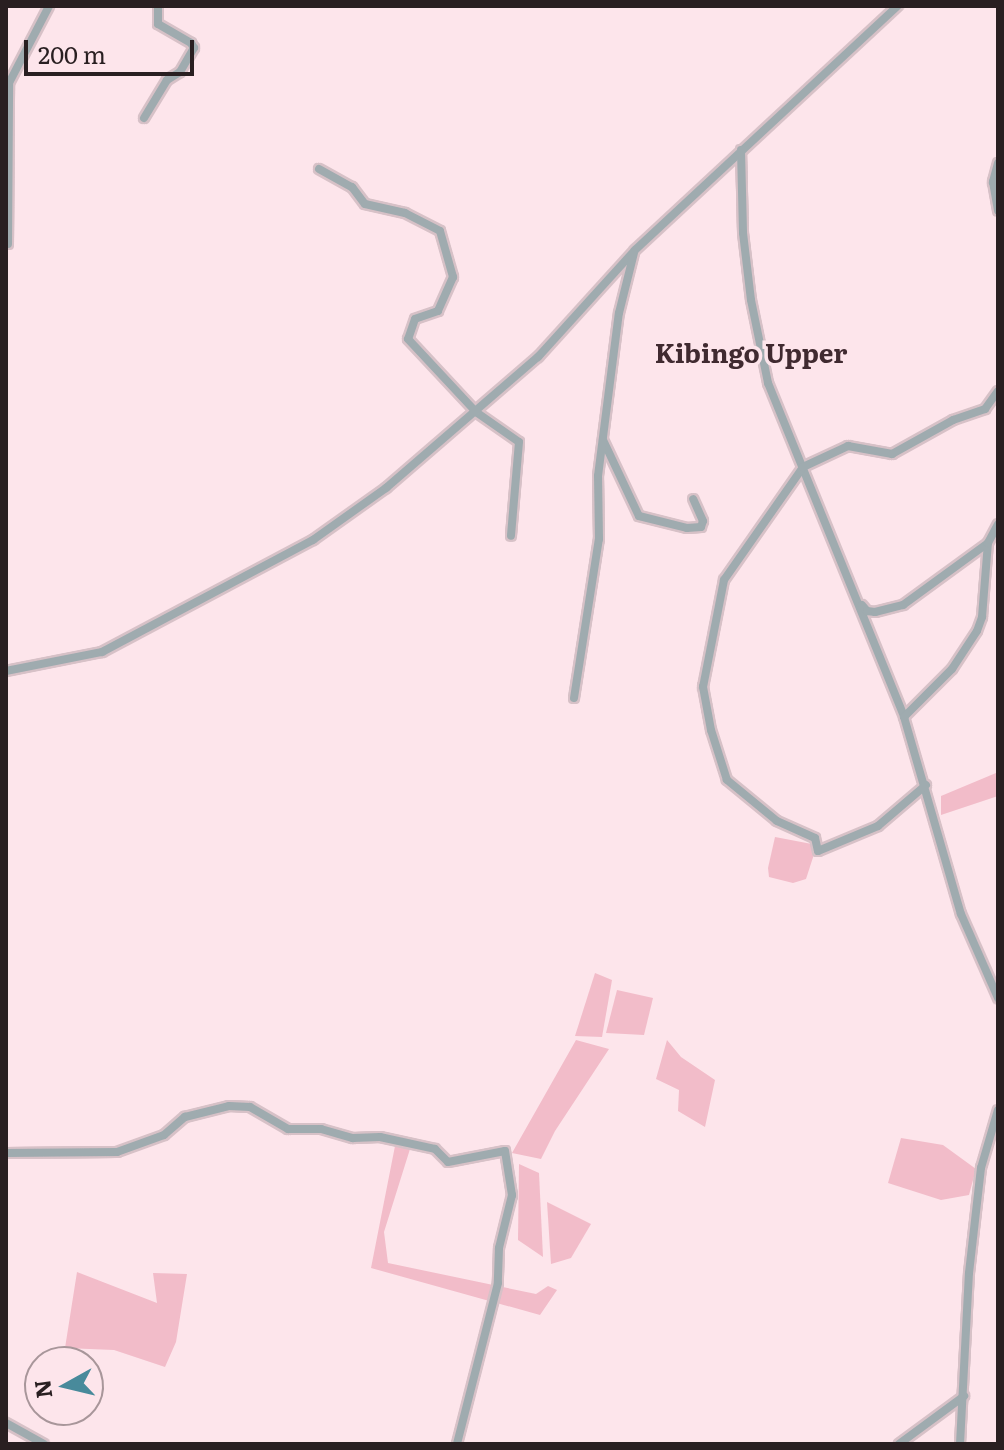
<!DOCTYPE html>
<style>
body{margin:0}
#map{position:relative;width:1004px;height:1450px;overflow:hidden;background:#fde5eb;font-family:Literata,serif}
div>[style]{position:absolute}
.green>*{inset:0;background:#f2bcc9}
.roads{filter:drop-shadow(2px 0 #d7c1c7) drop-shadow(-2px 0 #d7c1c7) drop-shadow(0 2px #d7c1c7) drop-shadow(0 -2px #d7c1c7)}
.minor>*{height:8px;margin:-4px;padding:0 4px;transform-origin:4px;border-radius:4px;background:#9fabaf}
span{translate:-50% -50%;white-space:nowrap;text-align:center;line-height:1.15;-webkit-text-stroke:7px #fde5eb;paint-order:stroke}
.quarter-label{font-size:26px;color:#402a30;font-weight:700}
.frame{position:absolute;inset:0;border:8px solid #291f21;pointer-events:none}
.north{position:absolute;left:24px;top:1346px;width:80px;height:80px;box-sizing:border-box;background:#fde5eb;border:2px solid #a8969a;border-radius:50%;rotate:262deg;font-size:22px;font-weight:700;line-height:32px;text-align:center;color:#291f21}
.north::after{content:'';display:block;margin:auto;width:28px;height:36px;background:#488a9b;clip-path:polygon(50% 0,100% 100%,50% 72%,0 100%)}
.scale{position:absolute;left:24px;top:40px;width:170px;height:36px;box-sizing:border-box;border:4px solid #291f21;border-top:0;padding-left:10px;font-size:24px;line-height:28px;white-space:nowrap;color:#291f21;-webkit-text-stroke:6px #fde5eb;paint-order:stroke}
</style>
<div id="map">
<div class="green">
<div style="clip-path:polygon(996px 773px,998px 796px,941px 815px,941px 796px)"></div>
<div style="clip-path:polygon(775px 837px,817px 845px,806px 879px,793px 883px,769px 877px,768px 868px)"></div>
<div style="clip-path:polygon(595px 973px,612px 980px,602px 1037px,575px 1036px)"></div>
<div style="clip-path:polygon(617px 990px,653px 998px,644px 1035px,606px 1033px)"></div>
<div style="clip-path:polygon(576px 1040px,609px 1049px,555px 1131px,541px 1159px,512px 1153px)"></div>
<div style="clip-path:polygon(667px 1040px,681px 1057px,715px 1080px,705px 1127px,678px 1111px,679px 1090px,656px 1079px)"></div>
<div style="clip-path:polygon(901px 1138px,943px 1145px,976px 1169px,969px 1195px,941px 1200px,888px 1183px)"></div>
<div style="clip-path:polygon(395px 1146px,410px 1149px,384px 1232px,388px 1263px,536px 1294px,548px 1286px,557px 1290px,540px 1315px,371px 1268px)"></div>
<div style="clip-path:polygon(519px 1164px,539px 1173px,543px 1257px,518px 1240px)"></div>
<div style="clip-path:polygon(547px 1202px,591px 1224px,571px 1258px,551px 1264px)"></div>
<div style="clip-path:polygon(77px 1272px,157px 1303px,153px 1273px,187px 1274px,176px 1342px,165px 1367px,114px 1350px,65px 1348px)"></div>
</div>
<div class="roads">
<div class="minor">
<div style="left:144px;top:118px;width:44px;rotate:-58.8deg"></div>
<div style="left:167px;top:80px;width:15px;rotate:-32deg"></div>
<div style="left:180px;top:72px;width:28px;rotate:-60deg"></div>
<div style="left:194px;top:48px;width:6px;rotate:-121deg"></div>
<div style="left:191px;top:43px;width:38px;rotate:-150deg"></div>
<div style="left:158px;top:24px;width:18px;rotate:-90deg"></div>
<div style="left:741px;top:150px;width:83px;rotate:88.6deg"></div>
<div style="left:743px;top:233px;width:67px;rotate:83.2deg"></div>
<div style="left:751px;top:300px;width:85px;rotate:78.4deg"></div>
<div style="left:768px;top:383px;width:361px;rotate:67.8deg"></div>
<div style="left:904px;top:717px;width:205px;rotate:73.9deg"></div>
<div style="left:961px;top:914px;width:92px;rotate:66.2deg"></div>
<div style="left:998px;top:163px;width:20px;rotate:105deg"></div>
<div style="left:993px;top:182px;width:29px;rotate:80deg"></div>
<div style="left:319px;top:169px;width:38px;rotate:29deg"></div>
<div style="left:352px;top:187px;width:21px;rotate:53deg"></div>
<div style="left:365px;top:204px;width:41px;rotate:12.7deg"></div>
<div style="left:405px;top:213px;width:39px;rotate:27deg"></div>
<div style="left:440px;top:231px;width:48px;rotate:74.2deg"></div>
<div style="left:453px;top:277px;width:37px;rotate:114deg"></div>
<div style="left:438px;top:311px;width:24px;rotate:161deg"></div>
<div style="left:415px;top:319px;width:21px;rotate:109deg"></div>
<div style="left:408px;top:339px;width:100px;rotate:47deg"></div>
<div style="left:476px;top:412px;width:52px;rotate:34.9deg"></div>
<div style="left:519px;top:442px;width:94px;rotate:94.9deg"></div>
<div style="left:8px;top:244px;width:161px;rotate:-89.6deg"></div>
<div style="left:9px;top:83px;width:87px;rotate:-62.5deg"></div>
<div style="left:603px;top:440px;width:84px;rotate:64.7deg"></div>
<div style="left:639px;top:516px;width:49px;rotate:14deg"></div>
<div style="left:687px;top:528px;width:14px;rotate:-4deg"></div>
<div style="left:701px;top:527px;width:6px;rotate:-72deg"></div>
<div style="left:703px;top:521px;width:24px;rotate:-114deg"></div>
<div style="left:862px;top:605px;width:8px;rotate:50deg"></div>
<div style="left:867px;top:611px;width:8px;rotate:7deg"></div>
<div style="left:875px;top:612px;width:29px;rotate:-14deg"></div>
<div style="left:903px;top:605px;width:105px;rotate:-36.1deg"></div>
<div style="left:6px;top:671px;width:98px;rotate:-11.2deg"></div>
<div style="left:102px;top:652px;width:239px;rotate:-28deg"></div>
<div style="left:313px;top:540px;width:90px;rotate:-35.5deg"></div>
<div style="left:386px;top:488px;width:201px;rotate:-40.8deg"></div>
<div style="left:538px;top:357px;width:144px;rotate:-47.8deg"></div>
<div style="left:635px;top:250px;width:359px;rotate:-42.9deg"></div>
<div style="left:574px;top:698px;width:161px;rotate:-81.1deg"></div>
<div style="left:599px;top:539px;width:63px;rotate:-90.9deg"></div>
<div style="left:598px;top:476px;width:164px;rotate:-82.7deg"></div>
<div style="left:619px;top:313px;width:62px;rotate:-76deg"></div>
<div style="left:904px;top:717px;width:68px;rotate:-45deg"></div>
<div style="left:952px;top:669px;width:45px;rotate:-56.7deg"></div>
<div style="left:977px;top:631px;width:15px;rotate:-70deg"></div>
<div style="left:982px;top:617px;width:74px;rotate:-85.4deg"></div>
<div style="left:988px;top:543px;width:21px;rotate:-62deg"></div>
<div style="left:926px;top:785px;width:63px;rotate:139.5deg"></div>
<div style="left:878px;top:826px;width:65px;rotate:157.4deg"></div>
<div style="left:818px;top:851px;width:13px;rotate:-103deg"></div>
<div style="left:815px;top:838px;width:42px;rotate:-155.9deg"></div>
<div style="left:777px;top:821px;width:65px;rotate:-140.6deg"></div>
<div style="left:727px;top:780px;width:52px;rotate:-107.7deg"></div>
<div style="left:711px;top:730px;width:44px;rotate:-100.5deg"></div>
<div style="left:703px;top:687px;width:109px;rotate:-78.9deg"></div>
<div style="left:724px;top:580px;width:138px;rotate:-55deg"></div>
<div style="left:803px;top:467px;width:50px;rotate:-25deg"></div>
<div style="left:848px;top:446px;width:45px;rotate:10.3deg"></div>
<div style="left:892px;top:454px;width:70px;rotate:-29.1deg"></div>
<div style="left:953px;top:420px;width:34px;rotate:-19deg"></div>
<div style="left:985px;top:409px;width:22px;rotate:-54deg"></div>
<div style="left:6px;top:1153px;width:111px;rotate:-0.5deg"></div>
<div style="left:117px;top:1152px;width:50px;rotate:-19.9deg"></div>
<div style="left:164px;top:1135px;width:28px;rotate:-41deg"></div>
<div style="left:185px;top:1117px;width:45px;rotate:-14deg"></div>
<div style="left:229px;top:1106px;width:21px;rotate:3deg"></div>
<div style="left:250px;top:1107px;width:44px;rotate:30.1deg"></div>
<div style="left:288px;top:1129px;width:33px"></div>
<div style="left:321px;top:1129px;width:33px;rotate:16deg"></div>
<div style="left:353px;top:1138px;width:27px;rotate:-2deg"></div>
<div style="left:380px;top:1137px;width:56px;rotate:12.3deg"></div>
<div style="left:435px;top:1149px;width:18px;rotate:45deg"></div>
<div style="left:448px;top:1162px;width:58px;rotate:-10.9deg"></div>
<div style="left:505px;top:1151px;width:45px;rotate:81deg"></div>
<div style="left:512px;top:1195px;width:55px;rotate:103.8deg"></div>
<div style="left:499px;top:1248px;width:35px;rotate:92deg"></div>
<div style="left:498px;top:1283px;width:166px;rotate:104.3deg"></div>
<div style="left:6px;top:1423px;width:43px;rotate:28.9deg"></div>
<div style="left:899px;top:1444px;width:81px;rotate:-36.4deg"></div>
<div style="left:960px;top:1444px;width:171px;rotate:-87deg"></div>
<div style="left:969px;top:1273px;width:106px;rotate:-83.5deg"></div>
<div style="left:981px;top:1168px;width:60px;rotate:-73.7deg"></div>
</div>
</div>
<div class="quarter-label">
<span style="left:751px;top:352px">Kibingo Upper</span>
</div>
<div class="frame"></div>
<div class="north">N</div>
<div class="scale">200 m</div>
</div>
